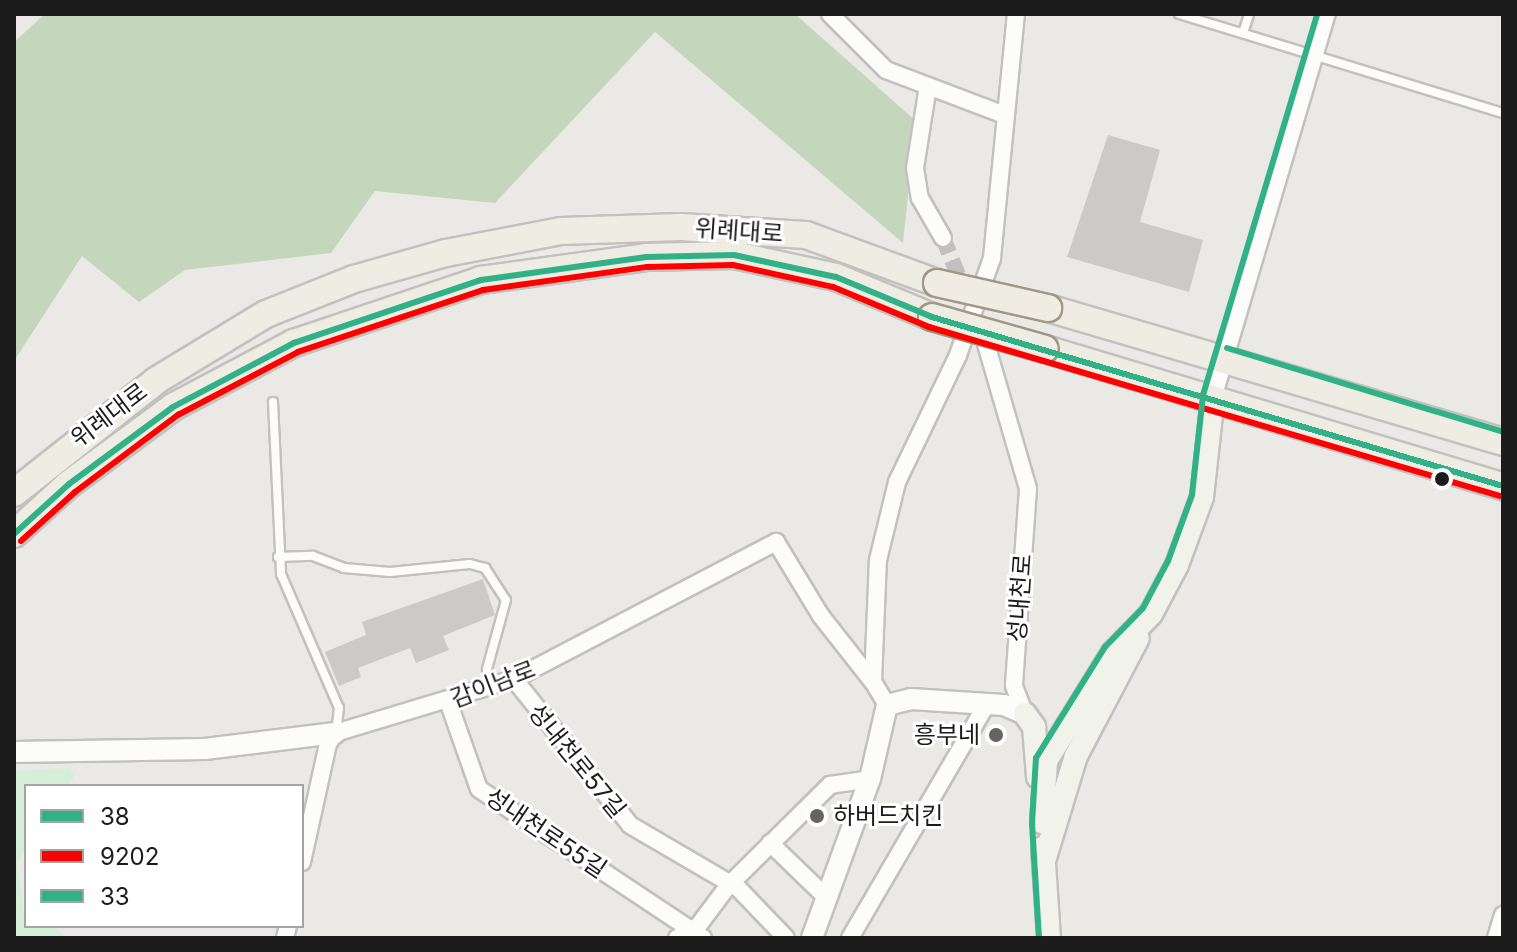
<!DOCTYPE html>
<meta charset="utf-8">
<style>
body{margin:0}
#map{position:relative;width:1517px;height:952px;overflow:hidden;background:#ebe9e5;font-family:Inter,"Noto Sans KR",sans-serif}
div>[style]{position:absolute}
.forest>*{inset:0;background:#c4d7bd}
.park>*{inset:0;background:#d5eed7}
.building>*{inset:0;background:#cccac6}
.minor-tunnel>*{height:16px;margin-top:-8px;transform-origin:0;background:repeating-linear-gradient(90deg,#c2c0bd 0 16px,transparent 0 24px)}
.roads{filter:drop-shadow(2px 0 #c2c1bf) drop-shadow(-2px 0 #c2c1bf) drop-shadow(0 2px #c2c1bf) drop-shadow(0 -2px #c2c1bf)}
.service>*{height:8px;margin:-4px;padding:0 4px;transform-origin:4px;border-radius:4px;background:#fcfcfb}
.minor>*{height:16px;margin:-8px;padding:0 8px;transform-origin:8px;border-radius:8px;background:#fcfcfb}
.tertiary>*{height:20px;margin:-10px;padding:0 10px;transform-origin:10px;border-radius:10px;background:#fcfcfb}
.secondary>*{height:22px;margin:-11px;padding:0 11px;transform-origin:11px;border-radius:11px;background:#f1f2ea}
.primary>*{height:26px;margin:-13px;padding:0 13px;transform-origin:13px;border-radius:13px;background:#efece4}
.bridges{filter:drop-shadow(2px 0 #9e9884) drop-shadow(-2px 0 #9e9884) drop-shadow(0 2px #9e9884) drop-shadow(0 -2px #9e9884)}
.primary-bridge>*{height:26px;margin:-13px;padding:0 13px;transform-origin:13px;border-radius:13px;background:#efece4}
.bus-1>*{height:6px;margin:-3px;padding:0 3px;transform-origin:3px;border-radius:3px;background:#30b286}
.bus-2>*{height:6px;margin:-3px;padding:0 3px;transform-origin:3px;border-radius:3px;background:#f00}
.bus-3>*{height:6px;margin:-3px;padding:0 3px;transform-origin:3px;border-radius:3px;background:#30b286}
.dots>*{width:22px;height:22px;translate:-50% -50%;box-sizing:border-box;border:4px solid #fff;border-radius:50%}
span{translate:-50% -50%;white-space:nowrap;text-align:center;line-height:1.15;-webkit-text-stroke:6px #fff;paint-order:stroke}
.street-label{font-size:24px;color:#1c1c1c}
.poi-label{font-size:24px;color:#1c1c1c}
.right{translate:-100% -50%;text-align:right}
.left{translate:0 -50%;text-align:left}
.frame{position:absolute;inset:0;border:16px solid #1c1c1c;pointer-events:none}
.legend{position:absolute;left:24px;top:784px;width:280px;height:144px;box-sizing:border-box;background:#fff;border:2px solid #a4a4a4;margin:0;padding:10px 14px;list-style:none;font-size:24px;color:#1c1c1c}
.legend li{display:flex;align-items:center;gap:16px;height:40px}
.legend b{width:40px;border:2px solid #a4a4a4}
</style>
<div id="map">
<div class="forest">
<div style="clip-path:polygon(45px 14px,795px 14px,916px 121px,903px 243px,655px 32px,495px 203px,375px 191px,331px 253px,185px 270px,139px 302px,82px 256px,14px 361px,14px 42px)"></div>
</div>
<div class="park">
<div style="clip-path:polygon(70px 768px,75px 775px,68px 786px,26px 786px,26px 849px,17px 863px,26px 926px,53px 926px,66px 938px,14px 938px,14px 771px)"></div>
</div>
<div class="building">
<div style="clip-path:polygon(1108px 135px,1160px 150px,1140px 222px,1203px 240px,1189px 292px,1067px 257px)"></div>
<div style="clip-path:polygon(483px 579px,495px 615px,443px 636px,449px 650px,416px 663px,410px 648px,358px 668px,361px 677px,339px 686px,325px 652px,366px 635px,362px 622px)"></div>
</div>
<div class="minor-tunnel">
<div style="left:943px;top:238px;width:58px;rotate:67.8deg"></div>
</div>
<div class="roads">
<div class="service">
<div style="left:1179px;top:14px;width:339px;rotate:17deg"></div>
<div style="left:1243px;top:33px;width:20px;rotate:-72deg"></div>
<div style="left:273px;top:402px;width:172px;rotate:87.3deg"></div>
<div style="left:281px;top:574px;width:146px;rotate:66.6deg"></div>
<div style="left:339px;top:708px;width:24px;rotate:97deg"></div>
<div style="left:278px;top:557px;width:35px;rotate:-2deg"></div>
<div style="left:313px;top:556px;width:33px;rotate:21deg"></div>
<div style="left:344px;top:568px;width:46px;rotate:5deg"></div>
<div style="left:390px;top:572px;width:80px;rotate:-5.7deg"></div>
<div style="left:470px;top:564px;width:16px;rotate:15deg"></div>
<div style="left:485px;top:568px;width:38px;rotate:57deg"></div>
<div style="left:506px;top:600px;width:72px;rotate:105.4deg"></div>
<div style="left:487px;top:669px;width:18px;rotate:84deg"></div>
</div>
<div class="minor">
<div style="left:830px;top:14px;width:79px;rotate:45deg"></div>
<div style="left:886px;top:70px;width:124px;rotate:20.8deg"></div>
<div style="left:928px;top:86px;width:83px;rotate:99deg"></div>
<div style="left:915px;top:168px;width:30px;rotate:81deg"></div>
<div style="left:920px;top:198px;width:46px;rotate:60.1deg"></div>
<div style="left:986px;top:344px;width:151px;rotate:73.8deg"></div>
<div style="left:1028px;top:489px;width:197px;rotate:94.1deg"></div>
<div style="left:1014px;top:686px;width:30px;rotate:69deg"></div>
<div style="left:1213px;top:398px;width:401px;rotate:-73.5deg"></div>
<div style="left:514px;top:679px;width:186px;rotate:51.5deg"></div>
<div style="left:630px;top:825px;width:125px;rotate:30.3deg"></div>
<div style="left:738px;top:888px;width:69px;rotate:46.2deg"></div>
<div style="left:448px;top:701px;width:93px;rotate:70.6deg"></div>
<div style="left:479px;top:789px;width:269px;rotate:33.6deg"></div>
<div style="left:887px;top:705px;width:27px;rotate:-121deg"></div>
<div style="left:873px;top:682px;width:122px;rotate:-87.7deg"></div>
<div style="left:878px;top:560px;width:80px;rotate:-76.3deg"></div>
<div style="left:897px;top:482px;width:141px;rotate:-64.3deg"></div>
<div style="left:958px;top:355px;width:103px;rotate:-70.7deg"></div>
<div style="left:992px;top:258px;width:245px;rotate:-84.4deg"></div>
<div style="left:770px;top:843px;width:79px;rotate:44deg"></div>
<div style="left:302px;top:862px;width:121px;rotate:-77.6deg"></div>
<div style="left:328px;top:744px;width:13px;rotate:-58deg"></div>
<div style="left:335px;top:733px;width:187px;rotate:-16.8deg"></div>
<div style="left:514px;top:679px;width:296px;rotate:-27.6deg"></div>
<div style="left:776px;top:542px;width:87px;rotate:58.7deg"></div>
<div style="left:821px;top:616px;width:84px;rotate:51.8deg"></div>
<div style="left:285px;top:938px;width:12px;rotate:-76deg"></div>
<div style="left:677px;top:938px;width:24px;rotate:-30deg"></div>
<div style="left:698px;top:926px;width:50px;rotate:-53.1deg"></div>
<div style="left:728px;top:886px;width:144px;rotate:-44.7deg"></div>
<div style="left:830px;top:785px;width:40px;rotate:-8.5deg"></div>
<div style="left:850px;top:938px;width:271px;rotate:-59.7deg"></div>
<div style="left:1496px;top:938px;width:24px;rotate:-73deg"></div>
</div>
<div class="tertiary">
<div style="left:14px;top:752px;width:191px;rotate:-0.9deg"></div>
<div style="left:205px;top:749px;width:131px;rotate:-7deg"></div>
<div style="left:812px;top:938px;width:169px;rotate:-70deg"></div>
<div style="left:870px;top:779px;width:76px;rotate:-77.1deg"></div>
<div style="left:887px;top:705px;width:25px;rotate:-14deg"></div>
<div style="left:911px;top:699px;width:93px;rotate:3.7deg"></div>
<div style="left:1004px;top:705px;width:23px;rotate:23deg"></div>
</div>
<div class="secondary">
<div style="left:1025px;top:714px;width:16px;rotate:55deg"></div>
<div style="left:1034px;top:727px;width:50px;rotate:85.4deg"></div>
<div style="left:1042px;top:822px;width:61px;rotate:-86.2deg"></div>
<div style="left:1046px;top:761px;width:127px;rotate:-58.2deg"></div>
<div style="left:1113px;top:653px;width:54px;rotate:-45.7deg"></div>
<div style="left:1151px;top:614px;width:55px;rotate:-62deg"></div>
<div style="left:1177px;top:565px;width:72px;rotate:-69.8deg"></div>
<div style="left:1202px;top:497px;width:100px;rotate:-83.7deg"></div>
<div style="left:1043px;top:848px;width:90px;rotate:86.2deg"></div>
<div style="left:1044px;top:861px;width:110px;rotate:-73.1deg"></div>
<div style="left:1076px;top:756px;width:133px;rotate:-62.3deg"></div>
</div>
<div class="primary">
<div style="left:1048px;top:308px;width:474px;rotate:16.4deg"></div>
<div style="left:1045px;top:349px;width:478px;rotate:16.7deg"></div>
<div style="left:14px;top:493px;width:182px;rotate:-38.3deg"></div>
<div style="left:157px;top:380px;width:127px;rotate:-31.2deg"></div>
<div style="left:266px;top:314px;width:95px;rotate:-21.7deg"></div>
<div style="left:354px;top:279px;width:96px;rotate:-15.8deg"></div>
<div style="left:446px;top:253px;width:117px;rotate:-10.8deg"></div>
<div style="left:561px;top:231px;width:120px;rotate:-1.9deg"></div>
<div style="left:681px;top:227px;width:125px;rotate:3.7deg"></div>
<div style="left:806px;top:235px;width:140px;rotate:20.1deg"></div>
<div style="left:14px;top:534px;width:74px;rotate:-42.3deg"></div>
<div style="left:69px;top:484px;width:129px;rotate:-36.5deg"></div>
<div style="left:173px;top:407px;width:137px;rotate:-27.9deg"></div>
<div style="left:294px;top:343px;width:197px;rotate:-18.6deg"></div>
<div style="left:481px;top:280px;width:167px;rotate:-7.9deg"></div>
<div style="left:646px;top:257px;width:88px;rotate:-1.3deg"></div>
<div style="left:734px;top:255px;width:104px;rotate:12.2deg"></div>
<div style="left:836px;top:277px;width:104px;rotate:22.6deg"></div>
</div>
</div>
<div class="bridges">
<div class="primary-bridge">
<div style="left:937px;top:283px;width:114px;rotate:12.7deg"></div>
<div style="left:932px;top:317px;width:117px;rotate:15.8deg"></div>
</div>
</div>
<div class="bus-1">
<div style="left:14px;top:534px;width:74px;rotate:-42.3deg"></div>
<div style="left:69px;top:484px;width:129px;rotate:-36.5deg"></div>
<div style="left:173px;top:407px;width:137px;rotate:-27.9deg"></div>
<div style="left:294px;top:343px;width:197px;rotate:-18.6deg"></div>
<div style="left:481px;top:280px;width:167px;rotate:-7.9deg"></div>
<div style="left:646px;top:257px;width:88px;rotate:-1.3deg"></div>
<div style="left:734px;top:255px;width:104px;rotate:12.2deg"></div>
<div style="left:836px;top:277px;width:104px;rotate:22.6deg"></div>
<div style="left:932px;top:317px;width:595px;rotate:16.49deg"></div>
</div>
<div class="bus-2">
<div style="left:21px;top:541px;width:73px;rotate:-42.2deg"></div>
<div style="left:75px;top:492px;width:129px;rotate:-36.8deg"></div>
<div style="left:178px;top:415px;width:136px;rotate:-27.7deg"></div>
<div style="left:298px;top:352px;width:195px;rotate:-18.5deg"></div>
<div style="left:483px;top:290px;width:166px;rotate:-8deg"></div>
<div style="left:647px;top:267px;width:86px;rotate:-1.3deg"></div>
<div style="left:733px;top:265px;width:102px;rotate:12.4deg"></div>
<div style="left:833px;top:287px;width:104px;rotate:22.6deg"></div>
<div style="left:929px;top:327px;width:595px;rotate:16.49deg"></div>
</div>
<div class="bus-3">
<div style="left:1227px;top:348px;width:288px;rotate:16.9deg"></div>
<div style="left:1039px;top:938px;width:115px;rotate:-93.5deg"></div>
<div style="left:1032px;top:823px;width:65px;rotate:-86.5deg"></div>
<div style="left:1036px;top:758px;width:131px;rotate:-58.1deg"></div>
<div style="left:1105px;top:647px;width:54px;rotate:-45.7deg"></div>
<div style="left:1143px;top:608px;width:53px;rotate:-62deg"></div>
<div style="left:1168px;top:561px;width:70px;rotate:-70deg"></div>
<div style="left:1192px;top:495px;width:101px;rotate:-83.7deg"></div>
<div style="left:1203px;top:395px;width:398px;rotate:-73.3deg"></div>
</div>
<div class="dots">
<div style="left:1442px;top:479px;background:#1c1c1c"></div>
<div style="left:996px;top:735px;background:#646462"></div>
<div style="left:817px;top:816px;background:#646462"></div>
</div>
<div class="street-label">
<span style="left:739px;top:231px;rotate:4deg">위례대로</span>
<span style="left:109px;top:415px;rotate:-37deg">위례대로</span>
<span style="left:1020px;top:598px;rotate:-86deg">성내천로</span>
<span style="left:493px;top:684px;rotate:-21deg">감이남로</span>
<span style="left:577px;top:761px;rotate:51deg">성내천로57길</span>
<span style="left:546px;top:833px;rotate:34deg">성내천로55길</span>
</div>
<div class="poi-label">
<span class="right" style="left:980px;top:735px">흥부네</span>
<span class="left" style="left:833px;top:816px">하버드치킨</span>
</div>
<div class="frame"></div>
<ul class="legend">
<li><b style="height:10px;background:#30b286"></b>38</li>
<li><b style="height:10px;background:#f00"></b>9202</li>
<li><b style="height:10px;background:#30b286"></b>33</li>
</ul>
</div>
